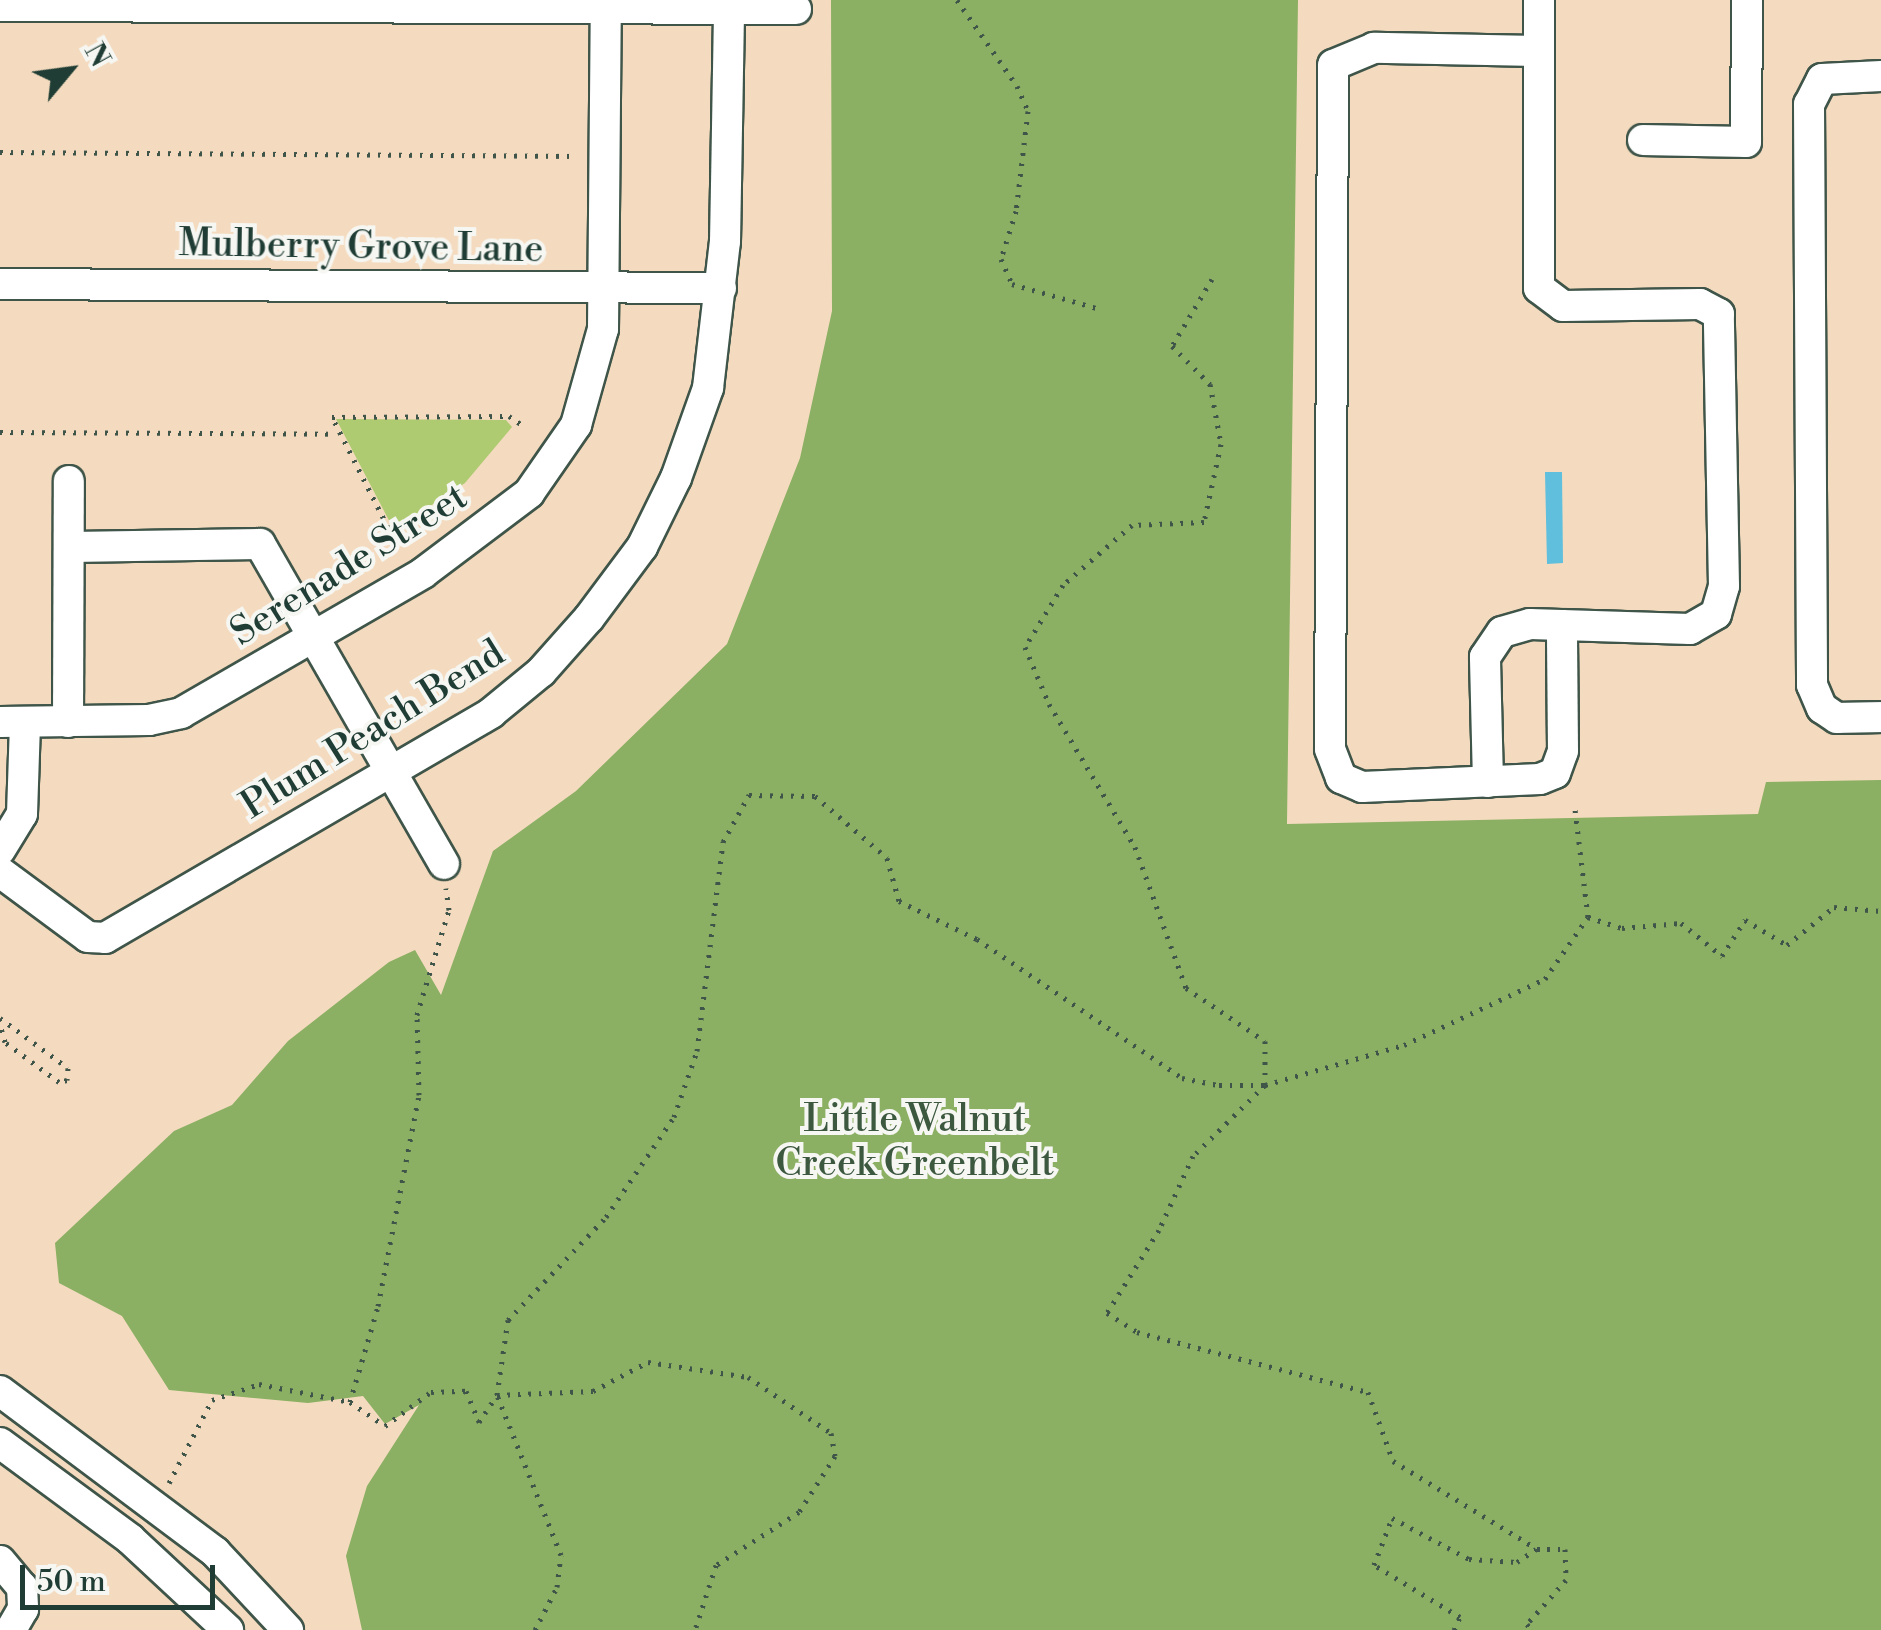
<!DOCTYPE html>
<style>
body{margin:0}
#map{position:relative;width:1881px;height:1630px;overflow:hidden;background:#f4dbbf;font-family:"Libre Bodoni",serif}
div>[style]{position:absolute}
.green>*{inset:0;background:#afcb71}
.forest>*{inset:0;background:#8baf63}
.water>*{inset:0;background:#5fbfdd}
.path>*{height:5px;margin-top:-2.5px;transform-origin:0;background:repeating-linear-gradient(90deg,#3f5549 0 2.5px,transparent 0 10.5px)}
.roads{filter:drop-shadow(2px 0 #3f5549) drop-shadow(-2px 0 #3f5549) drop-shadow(0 2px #3f5549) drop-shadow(0 -2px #3f5549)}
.minor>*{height:30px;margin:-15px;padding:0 15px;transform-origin:15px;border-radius:15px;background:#fff}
span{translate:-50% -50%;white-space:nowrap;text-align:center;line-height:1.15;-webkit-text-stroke:8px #f6f6f2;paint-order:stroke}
.street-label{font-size:38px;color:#1f3d34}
.park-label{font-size:38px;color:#3c5940}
.north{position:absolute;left:20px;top:20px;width:100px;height:100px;-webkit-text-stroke:8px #f6f6f2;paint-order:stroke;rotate:61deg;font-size:28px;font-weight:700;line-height:40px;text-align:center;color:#1f3d34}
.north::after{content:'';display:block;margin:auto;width:35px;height:45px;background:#1f3d34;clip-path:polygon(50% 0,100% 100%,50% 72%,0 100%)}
.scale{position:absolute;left:20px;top:1565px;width:195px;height:45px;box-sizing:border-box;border:5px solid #1f3d34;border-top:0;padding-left:12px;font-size:30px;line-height:35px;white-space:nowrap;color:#1f3d34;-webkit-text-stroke:8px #f6f6f2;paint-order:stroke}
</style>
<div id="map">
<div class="green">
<div style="clip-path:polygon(336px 419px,506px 420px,512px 427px,465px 483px,394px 530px)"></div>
</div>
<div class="forest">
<div style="clip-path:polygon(831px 0,1298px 0,1287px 824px,1758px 814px,1766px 782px,1881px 780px,1881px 1630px,362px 1630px,346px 1556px,367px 1486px,419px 1405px,385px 1424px,363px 1396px,308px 1403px,169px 1390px,122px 1316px,59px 1283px,55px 1243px,174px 1131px,232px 1105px,288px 1041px,389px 962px,415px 950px,441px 995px,493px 851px,576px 791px,727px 644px,800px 458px,832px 311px)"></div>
</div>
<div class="water">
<div style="clip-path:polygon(1545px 472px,1562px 472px,1563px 563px,1547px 564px)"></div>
</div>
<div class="path">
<div style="left:957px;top:0;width:105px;rotate:55.1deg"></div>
<div style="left:1017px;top:86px;width:27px;rotate:66deg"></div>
<div style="left:1028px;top:111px;width:101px;rotate:96.8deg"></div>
<div style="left:1016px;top:211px;width:50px;rotate:107.4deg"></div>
<div style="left:1001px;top:259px;width:27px;rotate:66deg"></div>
<div style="left:1012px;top:284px;width:91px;rotate:15.9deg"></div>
<div style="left:0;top:152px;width:577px;rotate:0.4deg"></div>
<div style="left:1212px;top:279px;width:78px;rotate:120.8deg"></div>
<div style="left:1172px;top:346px;width:54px;rotate:45deg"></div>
<div style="left:1210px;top:384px;width:61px;rotate:79.6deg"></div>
<div style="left:1221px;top:444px;width:80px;rotate:102.3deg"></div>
<div style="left:1204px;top:522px;width:72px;rotate:177.6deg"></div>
<div style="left:1132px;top:525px;width:91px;rotate:139deg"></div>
<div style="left:1063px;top:585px;width:73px;rotate:121.5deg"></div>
<div style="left:1025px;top:647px;width:62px;rotate:67.2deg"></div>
<div style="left:1049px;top:704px;width:167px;rotate:59deg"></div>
<div style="left:1135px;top:847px;width:150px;rotate:70.1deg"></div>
<div style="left:1186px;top:988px;width:95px;rotate:33.9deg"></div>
<div style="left:1265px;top:1041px;width:44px;rotate:90deg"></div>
<div style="left:1265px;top:1085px;width:101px;rotate:135.4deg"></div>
<div style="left:1193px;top:1156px;width:81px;rotate:114.7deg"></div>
<div style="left:1159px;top:1230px;width:98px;rotate:122.1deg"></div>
<div style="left:1107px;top:1313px;width:36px;rotate:32deg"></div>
<div style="left:1137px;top:1332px;width:239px;rotate:14.6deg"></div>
<div style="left:1368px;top:1392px;width:73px;rotate:70.1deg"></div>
<div style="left:1393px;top:1461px;width:169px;rotate:31.4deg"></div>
<div style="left:1537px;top:1549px;width:28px"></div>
<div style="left:1565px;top:1549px;width:31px;rotate:88deg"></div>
<div style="left:1566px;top:1580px;width:59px;rotate:131.6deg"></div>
<div style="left:1527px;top:1624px;width:7px;rotate:56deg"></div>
<div style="left:0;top:432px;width:336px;rotate:0.3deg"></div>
<div style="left:393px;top:537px;width:135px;rotate:-116.9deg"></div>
<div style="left:332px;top:417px;width:177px;rotate:-0.3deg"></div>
<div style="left:509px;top:416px;width:14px;rotate:34deg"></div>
<div style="left:1588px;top:917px;width:36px;rotate:18deg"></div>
<div style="left:1622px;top:928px;width:59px;rotate:-4.8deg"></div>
<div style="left:1681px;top:923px;width:53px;rotate:38.8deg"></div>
<div style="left:1722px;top:956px;width:43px;rotate:-57.4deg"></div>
<div style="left:1745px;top:920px;width:49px;rotate:30.8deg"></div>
<div style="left:1787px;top:945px;width:60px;rotate:-39deg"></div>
<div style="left:1834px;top:907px;width:47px;rotate:4.9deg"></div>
<div style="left:0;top:1018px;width:84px;rotate:36.3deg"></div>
<div style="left:68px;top:1068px;width:12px;rotate:95deg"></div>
<div style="left:67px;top:1080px;width:8px;rotate:166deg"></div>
<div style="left:59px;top:1082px;width:67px;rotate:-143.5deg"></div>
<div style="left:5px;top:1042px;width:19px;rotate:-106deg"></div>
<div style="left:350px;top:1402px;width:100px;rotate:-73.7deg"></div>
<div style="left:378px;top:1306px;width:215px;rotate:-79deg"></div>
<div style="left:419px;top:1095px;width:80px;rotate:-91.4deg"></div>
<div style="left:417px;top:1015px;width:110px;rotate:-73.1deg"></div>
<div style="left:449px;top:910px;width:22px;rotate:-98deg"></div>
<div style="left:169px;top:1483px;width:93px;rotate:-62.6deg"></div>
<div style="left:212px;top:1400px;width:50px;rotate:-18.8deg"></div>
<div style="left:259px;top:1384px;width:93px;rotate:11.2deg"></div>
<div style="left:350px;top:1402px;width:42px;rotate:34.4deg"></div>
<div style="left:385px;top:1426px;width:57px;rotate:-36.5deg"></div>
<div style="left:431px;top:1392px;width:35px;rotate:-2deg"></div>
<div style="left:466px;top:1391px;width:34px;rotate:67deg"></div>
<div style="left:479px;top:1422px;width:32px;rotate:-56deg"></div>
<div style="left:497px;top:1395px;width:96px;rotate:-2.4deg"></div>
<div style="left:593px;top:1391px;width:62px;rotate:-27.8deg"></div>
<div style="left:648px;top:1362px;width:101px;rotate:8.5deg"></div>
<div style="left:748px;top:1377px;width:100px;rotate:34deg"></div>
<div style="left:831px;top:1433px;width:23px;rotate:80deg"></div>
<div style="left:835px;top:1456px;width:67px;rotate:122.7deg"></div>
<div style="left:799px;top:1512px;width:98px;rotate:147.4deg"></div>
<div style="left:716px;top:1565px;width:68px;rotate:107.9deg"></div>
<div style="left:535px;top:1630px;width:48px;rotate:-62.9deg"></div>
<div style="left:557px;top:1587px;width:32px;rotate:-83deg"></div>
<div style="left:561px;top:1555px;width:172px;rotate:-111.8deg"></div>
<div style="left:497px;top:1395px;width:76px;rotate:-81.7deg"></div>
<div style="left:508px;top:1320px;width:142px;rotate:-46.4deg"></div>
<div style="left:606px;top:1217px;width:121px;rotate:-55.8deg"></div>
<div style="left:674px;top:1117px;width:70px;rotate:-70.8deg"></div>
<div style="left:697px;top:1051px;width:211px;rotate:-82.9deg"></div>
<div style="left:723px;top:842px;width:54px;rotate:-61deg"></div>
<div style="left:749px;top:795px;width:66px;rotate:0.9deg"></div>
<div style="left:815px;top:796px;width:95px;rotate:40.7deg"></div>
<div style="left:887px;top:858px;width:45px;rotate:74.4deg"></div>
<div style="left:899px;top:901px;width:87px;rotate:26deg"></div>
<div style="left:977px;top:939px;width:248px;rotate:34.1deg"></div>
<div style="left:1182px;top:1078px;width:38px;rotate:11deg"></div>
<div style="left:1219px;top:1085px;width:46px"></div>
<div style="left:1265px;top:1085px;width:145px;rotate:-16.1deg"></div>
<div style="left:1404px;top:1045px;width:156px;rotate:-25.1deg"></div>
<div style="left:1545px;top:979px;width:75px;rotate:-55.3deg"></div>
<div style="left:1588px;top:917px;width:109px;rotate:-96.9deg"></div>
<div style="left:1454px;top:1630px;width:14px;rotate:-65deg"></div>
<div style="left:1460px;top:1617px;width:100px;rotate:-148.8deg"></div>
<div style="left:1374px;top:1565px;width:50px;rotate:-69deg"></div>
<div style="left:1392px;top:1518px;width:87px;rotate:28deg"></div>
<div style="left:1469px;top:1559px;width:48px;rotate:3.6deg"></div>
<div style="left:1517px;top:1562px;width:23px;rotate:-34deg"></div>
</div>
<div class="roads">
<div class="minor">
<div style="left:0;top:6px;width:796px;rotate:0.22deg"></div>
<div style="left:1537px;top:51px;width:163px;rotate:-178.9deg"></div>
<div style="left:1374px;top:48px;width:44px;rotate:157.5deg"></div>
<div style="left:1333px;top:65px;width:684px;rotate:90.25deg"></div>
<div style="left:1330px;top:749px;width:31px;rotate:69deg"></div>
<div style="left:1341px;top:778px;width:23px;rotate:23deg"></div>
<div style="left:1362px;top:787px;width:178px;rotate:-2.6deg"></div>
<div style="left:1540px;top:779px;width:16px;rotate:-22deg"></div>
<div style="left:1555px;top:773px;width:23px;rotate:-70deg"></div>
<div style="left:1563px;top:751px;width:126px;rotate:-90.5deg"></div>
<div style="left:1881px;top:76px;width:59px;rotate:177.1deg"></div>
<div style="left:1822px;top:79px;width:28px;rotate:117deg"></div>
<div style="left:1809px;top:104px;width:581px;rotate:89.7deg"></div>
<div style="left:1812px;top:685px;width:25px;rotate:67deg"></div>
<div style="left:1822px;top:708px;width:18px;rotate:34deg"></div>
<div style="left:1837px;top:718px;width:44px;rotate:-1.3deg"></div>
<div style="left:1643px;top:140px;width:103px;rotate:1.1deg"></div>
<div style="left:1746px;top:142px;width:142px;rotate:-89.6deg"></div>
<div style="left:0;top:284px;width:721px;rotate:0.32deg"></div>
<div style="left:71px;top:547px;width:189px;rotate:-0.9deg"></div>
<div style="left:260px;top:544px;width:369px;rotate:60.1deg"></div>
<div style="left:0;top:722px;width:149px;rotate:-0.8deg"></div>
<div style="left:149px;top:720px;width:33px;rotate:-12deg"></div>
<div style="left:181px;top:713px;width:280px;rotate:-30deg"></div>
<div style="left:423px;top:573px;width:133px;rotate:-37deg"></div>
<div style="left:529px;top:493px;width:83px;rotate:-55.3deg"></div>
<div style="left:576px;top:425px;width:100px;rotate:-74.3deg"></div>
<div style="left:603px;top:329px;width:329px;rotate:-89.5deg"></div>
<div style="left:68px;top:722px;width:241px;rotate:-89.8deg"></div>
<div style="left:1488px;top:782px;width:125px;rotate:-91.4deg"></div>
<div style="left:1485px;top:657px;width:30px;rotate:-56deg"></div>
<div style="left:1502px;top:632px;width:29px;rotate:-16deg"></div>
<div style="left:1530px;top:624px;width:160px;rotate:1.8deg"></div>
<div style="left:1690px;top:629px;width:30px;rotate:-30deg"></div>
<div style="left:1716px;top:614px;width:29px;rotate:-74deg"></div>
<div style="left:1724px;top:586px;width:272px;rotate:-91.1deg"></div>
<div style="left:1719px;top:314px;width:21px;rotate:-152deg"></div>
<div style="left:1700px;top:304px;width:137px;rotate:179.2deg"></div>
<div style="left:1563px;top:306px;width:30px;rotate:-143deg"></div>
<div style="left:1539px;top:288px;width:288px;rotate:-90deg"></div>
<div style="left:0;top:850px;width:42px;rotate:-58.6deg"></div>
<div style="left:22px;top:814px;width:92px;rotate:-88.1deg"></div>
<div style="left:0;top:872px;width:109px;rotate:36.5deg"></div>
<div style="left:88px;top:937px;width:17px;rotate:3deg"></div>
<div style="left:105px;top:938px;width:447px;rotate:-30.2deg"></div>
<div style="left:491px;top:713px;width:65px;rotate:-39.4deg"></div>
<div style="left:541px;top:672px;width:72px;rotate:-48.4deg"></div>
<div style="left:589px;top:618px;width:89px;rotate:-53.3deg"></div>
<div style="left:642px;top:547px;width:77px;rotate:-63.8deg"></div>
<div style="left:676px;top:478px;width:96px;rotate:-70.4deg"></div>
<div style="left:708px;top:388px;width:147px;rotate:-83.4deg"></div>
<div style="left:725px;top:242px;width:231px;rotate:-89deg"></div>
<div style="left:0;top:1391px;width:269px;rotate:36.8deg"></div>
<div style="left:215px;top:1552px;width:107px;rotate:46.9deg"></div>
<div style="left:0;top:1443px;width:162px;rotate:36.4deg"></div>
<div style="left:130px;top:1539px;width:134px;rotate:42.9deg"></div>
<div style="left:0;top:1561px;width:34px;rotate:50deg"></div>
<div style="left:22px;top:1587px;width:22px;rotate:87deg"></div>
<div style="left:23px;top:1609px;width:24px;rotate:120deg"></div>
</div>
</div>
<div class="street-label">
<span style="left:361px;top:247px;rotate:1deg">Mulberry Grove Lane</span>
<span style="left:349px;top:565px;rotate:-32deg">Serenade Street</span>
<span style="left:373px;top:730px;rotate:-32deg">Plum Peach Bend</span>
</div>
<div class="park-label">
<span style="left:915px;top:1142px">Little Walnut<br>Creek Greenbelt</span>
</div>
<div class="north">N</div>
<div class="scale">50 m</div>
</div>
